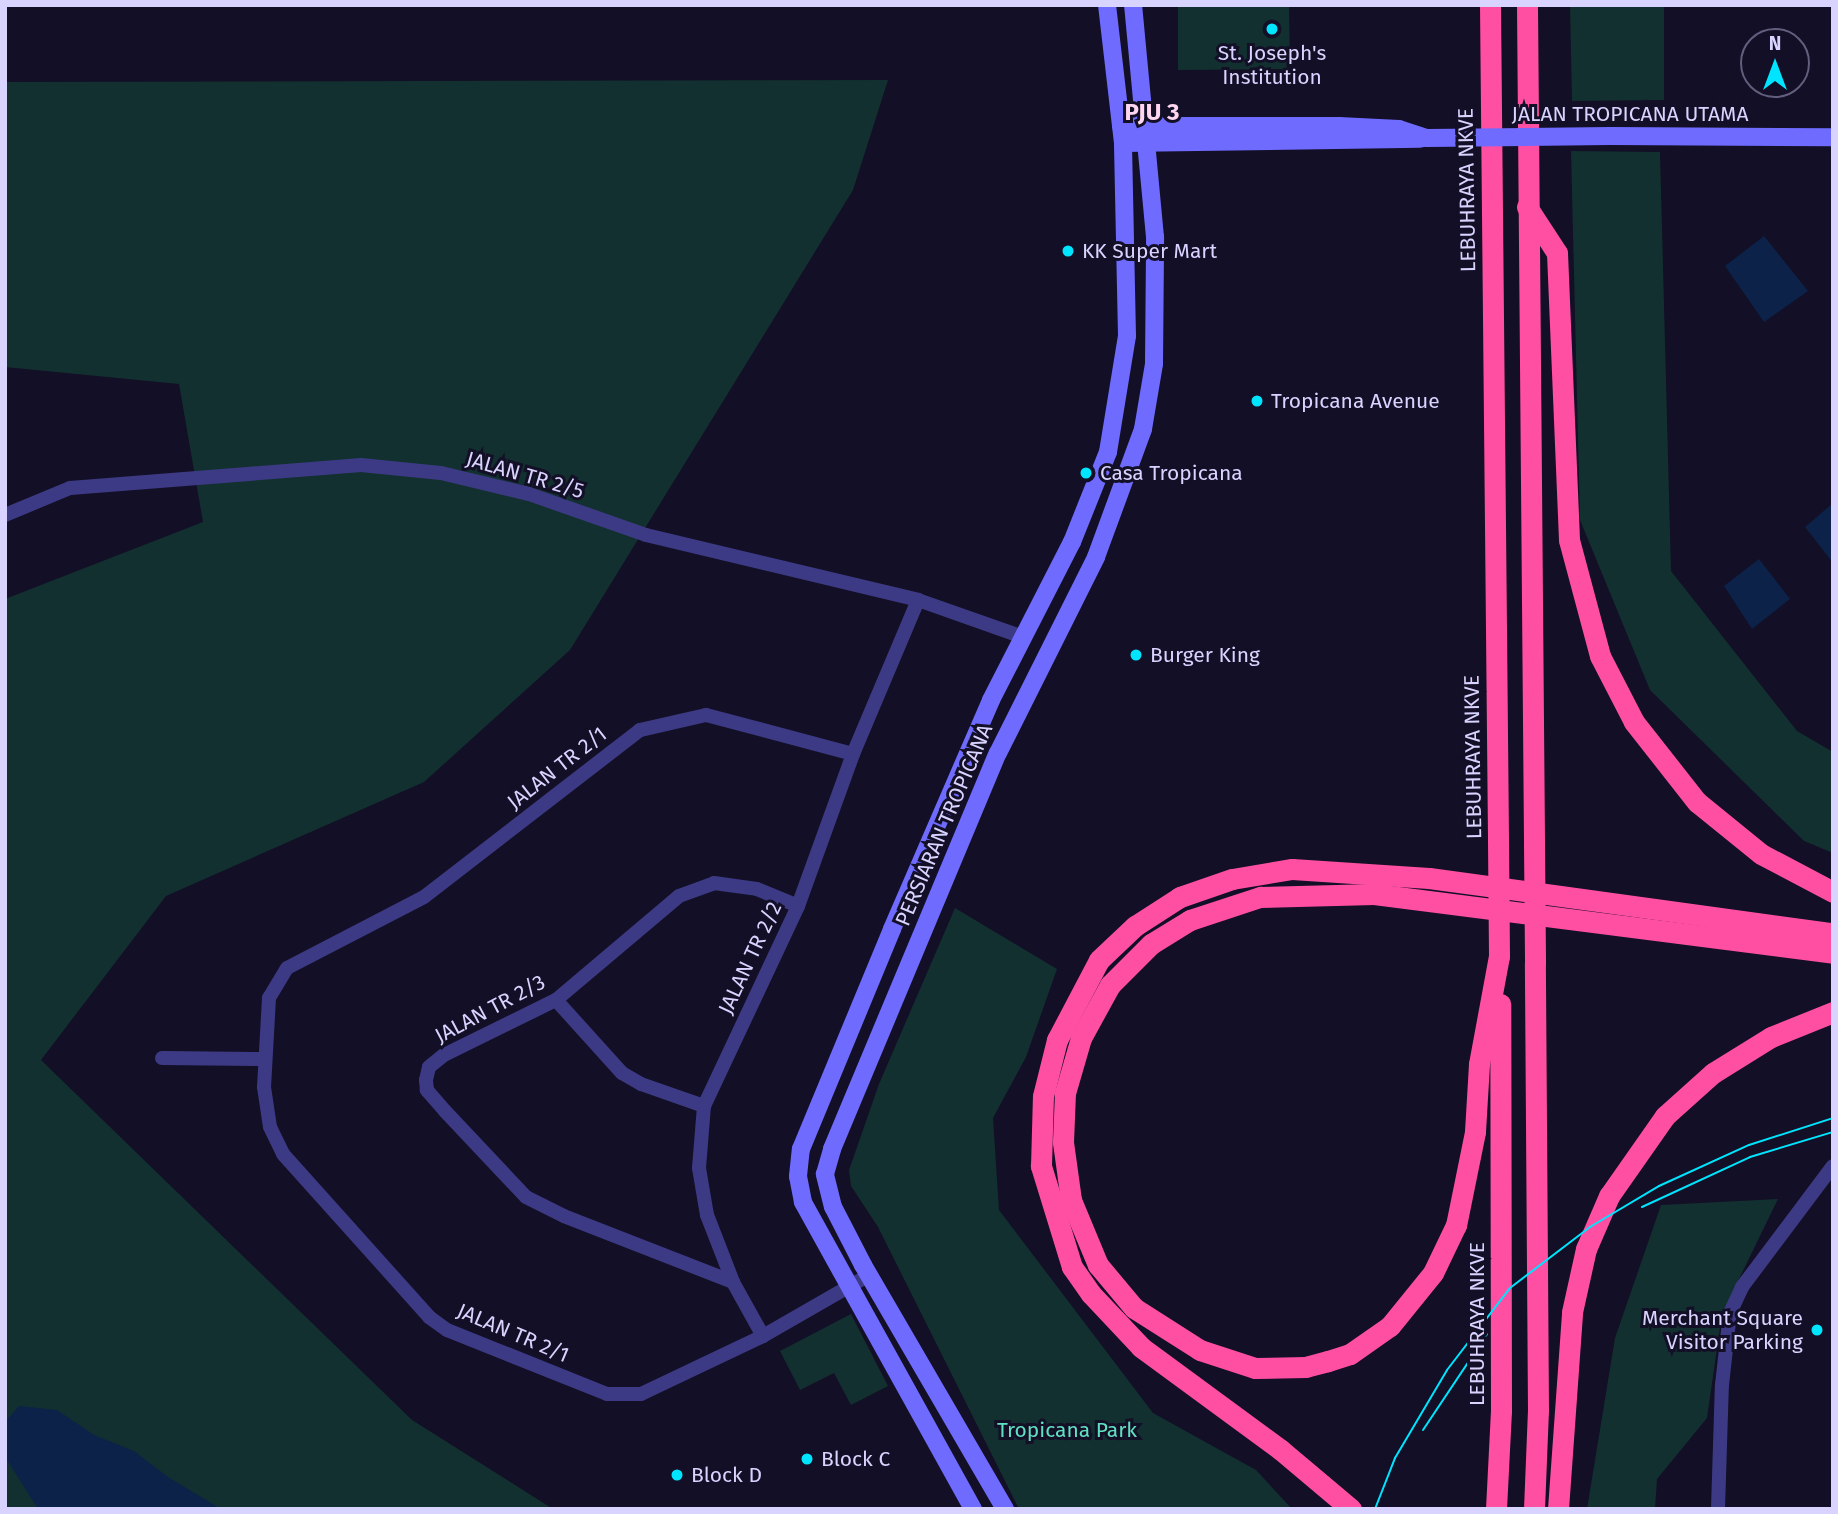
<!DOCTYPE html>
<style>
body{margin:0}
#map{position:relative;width:1838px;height:1514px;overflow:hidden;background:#130f26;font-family:"Fira Sans",sans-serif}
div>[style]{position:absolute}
.green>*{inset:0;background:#12302f}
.water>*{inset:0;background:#0c2248}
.street>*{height:14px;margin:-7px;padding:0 7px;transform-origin:7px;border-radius:7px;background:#3d3a85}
.secondary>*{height:18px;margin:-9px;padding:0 9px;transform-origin:9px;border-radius:9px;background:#6f6bff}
.highway>*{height:21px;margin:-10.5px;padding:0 10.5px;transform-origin:10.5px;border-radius:10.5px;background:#ff4fa3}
.tram>*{height:2px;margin:-1px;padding:0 1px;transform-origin:1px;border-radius:1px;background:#00e5ff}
.secondary-bridge>*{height:18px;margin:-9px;padding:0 9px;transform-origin:9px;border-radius:9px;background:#6f6bff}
.highway-bridge>*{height:21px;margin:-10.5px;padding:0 10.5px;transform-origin:10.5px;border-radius:10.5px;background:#ff4fa3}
.dots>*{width:19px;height:19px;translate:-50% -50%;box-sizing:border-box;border:4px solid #130f26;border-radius:50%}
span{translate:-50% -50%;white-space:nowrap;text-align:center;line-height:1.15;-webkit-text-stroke:6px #130f26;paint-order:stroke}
.poi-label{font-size:21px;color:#d9d4ff}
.left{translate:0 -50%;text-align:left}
.right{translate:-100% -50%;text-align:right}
.street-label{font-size:21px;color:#d9d4ff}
.park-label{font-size:21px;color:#5fe0c0}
.quarter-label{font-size:24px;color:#ffd6f0;font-weight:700}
.frame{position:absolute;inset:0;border:7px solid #d9d4ff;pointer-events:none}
.north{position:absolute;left:1740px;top:28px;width:70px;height:70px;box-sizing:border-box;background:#130f26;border:2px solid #625e7d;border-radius:50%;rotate:0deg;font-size:19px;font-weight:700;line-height:28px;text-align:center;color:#d9d4ff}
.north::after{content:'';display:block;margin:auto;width:24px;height:32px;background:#00e5ff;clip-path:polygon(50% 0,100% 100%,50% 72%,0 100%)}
</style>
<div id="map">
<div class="green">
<div style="clip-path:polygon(1178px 5px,1289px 5px,1290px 69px,1178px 70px)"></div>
<div style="clip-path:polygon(1570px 5px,1664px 5px,1664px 100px,1572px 101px)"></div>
<div style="clip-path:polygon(888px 80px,853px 190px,570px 650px,424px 782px,166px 896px,41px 1060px,412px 1420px,553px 1509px,5px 1509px,5px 599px,203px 522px,179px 384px,5px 367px,5px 82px)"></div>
<div style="clip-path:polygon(1571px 151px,1660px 152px,1671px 571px,1797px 731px,1833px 752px,1833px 853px,1804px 841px,1650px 690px,1580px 520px)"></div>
<div style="clip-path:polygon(955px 908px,1057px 969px,1026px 1057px,993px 1118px,999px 1210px,1153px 1413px,1256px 1470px,1292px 1509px,1019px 1509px,878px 1227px,851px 1186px,849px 1170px,879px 1084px)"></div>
<div style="clip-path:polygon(1778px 1199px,1722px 1314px,1707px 1418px,1657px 1479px,1655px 1509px,1587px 1509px,1615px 1338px,1661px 1205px)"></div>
<div style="clip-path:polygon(851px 1314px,888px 1386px,851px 1405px,834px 1373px,800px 1390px,780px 1351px)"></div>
</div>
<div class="water">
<div style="clip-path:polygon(1764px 236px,1808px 291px,1764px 322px,1725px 266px)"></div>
<div style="clip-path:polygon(1833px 503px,1833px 563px,1805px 527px)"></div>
<div style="clip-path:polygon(1759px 559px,1790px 599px,1752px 629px,1724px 586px)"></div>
<div style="clip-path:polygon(19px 1406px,57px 1410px,94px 1435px,134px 1451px,168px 1477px,221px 1509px,38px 1509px,5px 1457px,5px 1422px)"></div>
</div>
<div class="street">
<div style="left:5px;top:515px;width:70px;rotate:-22.6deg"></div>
<div style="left:70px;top:488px;width:292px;rotate:-4.5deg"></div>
<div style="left:361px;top:465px;width:80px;rotate:5.7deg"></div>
<div style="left:441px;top:473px;width:90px;rotate:13.4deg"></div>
<div style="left:529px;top:494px;width:124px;rotate:19.3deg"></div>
<div style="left:646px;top:535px;width:280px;rotate:13.4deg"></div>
<div style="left:918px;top:600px;width:111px;rotate:19.4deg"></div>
<div style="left:853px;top:754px;width:152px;rotate:-165.1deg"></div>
<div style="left:706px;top:715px;width:68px;rotate:167.2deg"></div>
<div style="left:640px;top:730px;width:273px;rotate:142.3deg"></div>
<div style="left:424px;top:897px;width:154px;rotate:152.6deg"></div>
<div style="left:287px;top:968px;width:35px;rotate:121deg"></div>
<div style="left:269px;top:998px;width:89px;rotate:93.2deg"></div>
<div style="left:264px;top:1087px;width:40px;rotate:81.5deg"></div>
<div style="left:270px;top:1127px;width:30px;rotate:64deg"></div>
<div style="left:283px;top:1154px;width:219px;rotate:48.1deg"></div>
<div style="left:429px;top:1317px;width:22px;rotate:36deg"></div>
<div style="left:447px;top:1330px;width:172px;rotate:21.8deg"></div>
<div style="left:607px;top:1394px;width:34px"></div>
<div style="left:641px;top:1394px;width:135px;rotate:-25.4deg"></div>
<div style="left:763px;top:1336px;width:122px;rotate:-29.9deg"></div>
<div style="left:556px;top:1000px;width:98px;rotate:47.9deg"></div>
<div style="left:622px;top:1073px;width:22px;rotate:30deg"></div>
<div style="left:641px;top:1084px;width:67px;rotate:19.2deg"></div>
<div style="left:162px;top:1058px;width:102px;rotate:0.6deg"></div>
<div style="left:733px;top:1282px;width:181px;rotate:-158.7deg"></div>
<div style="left:564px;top:1216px;width:42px;rotate:-153.4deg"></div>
<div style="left:526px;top:1197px;width:118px;rotate:-133.3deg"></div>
<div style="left:445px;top:1111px;width:28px;rotate:-131deg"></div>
<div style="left:427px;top:1090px;width:10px;rotate:-96deg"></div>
<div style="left:426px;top:1080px;width:13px;rotate:-77deg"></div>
<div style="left:429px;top:1067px;width:19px;rotate:-39deg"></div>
<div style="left:444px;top:1055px;width:125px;rotate:-26.2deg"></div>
<div style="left:556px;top:1000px;width:161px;rotate:-40.2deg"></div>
<div style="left:679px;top:896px;width:37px;rotate:-20deg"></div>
<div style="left:714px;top:883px;width:43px;rotate:7.9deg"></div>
<div style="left:757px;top:889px;width:44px;rotate:22.5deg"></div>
<div style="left:763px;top:1336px;width:62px;rotate:-119.1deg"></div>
<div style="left:733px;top:1282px;width:72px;rotate:-111.2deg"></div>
<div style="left:707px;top:1215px;width:48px;rotate:-99.7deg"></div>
<div style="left:699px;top:1168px;width:62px;rotate:-85.4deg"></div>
<div style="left:704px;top:1106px;width:221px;rotate:-64.8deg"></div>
<div style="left:798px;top:906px;width:162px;rotate:-70.1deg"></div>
<div style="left:853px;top:754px;width:167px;rotate:-67.1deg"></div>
<div style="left:1718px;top:1509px;width:124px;rotate:-88.2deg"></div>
<div style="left:1722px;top:1385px;width:72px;rotate:-83.7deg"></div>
<div style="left:1730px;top:1313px;width:29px;rotate:-65deg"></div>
<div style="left:1742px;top:1287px;width:151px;rotate:-53.1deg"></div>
</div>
<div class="secondary">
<div style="left:1121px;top:126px;width:218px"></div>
<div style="left:1339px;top:126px;width:60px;rotate:2.9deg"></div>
<div style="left:1399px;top:129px;width:29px;rotate:18deg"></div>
<div style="left:1610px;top:136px;width:223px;rotate:0.3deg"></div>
<div style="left:1123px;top:143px;width:297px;rotate:-0.8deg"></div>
<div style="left:973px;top:1509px;width:351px;rotate:-119deg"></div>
<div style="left:803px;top:1202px;width:26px;rotate:-101deg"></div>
<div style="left:798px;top:1176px;width:27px;rotate:-84deg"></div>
<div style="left:801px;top:1149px;width:238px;rotate:-67.5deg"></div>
<div style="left:892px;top:929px;width:249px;rotate:-66.6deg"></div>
<div style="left:991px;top:700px;width:178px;rotate:-62.9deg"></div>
<div style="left:1072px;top:542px;width:97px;rotate:-68.2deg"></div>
<div style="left:1108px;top:452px;width:118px;rotate:-80.7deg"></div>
<div style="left:1127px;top:336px;width:193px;rotate:-91.2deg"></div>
<div style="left:1123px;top:143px;width:139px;rotate:-96.6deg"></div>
<div style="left:1005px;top:1509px;width:282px;rotate:-120.2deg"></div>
<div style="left:863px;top:1265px;width:65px;rotate:-117.3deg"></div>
<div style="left:833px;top:1207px;width:34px;rotate:-104deg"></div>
<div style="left:825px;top:1174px;width:26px;rotate:-74deg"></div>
<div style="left:832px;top:1149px;width:429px;rotate:-67.3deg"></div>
<div style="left:998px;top:753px;width:219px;rotate:-63.4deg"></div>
<div style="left:1096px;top:557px;width:136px;rotate:-69.8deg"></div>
<div style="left:1143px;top:429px;width:66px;rotate:-80.4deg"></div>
<div style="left:1154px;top:364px;width:127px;rotate:-89.5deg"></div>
<div style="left:1155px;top:237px;width:233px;rotate:-95.4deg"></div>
</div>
<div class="highway">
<div style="left:1490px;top:5px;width:836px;rotate:89.45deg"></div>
<div style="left:1527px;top:5px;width:839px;rotate:89.52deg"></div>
<div style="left:1527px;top:207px;width:55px;rotate:56.9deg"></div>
<div style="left:1557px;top:253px;width:287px;rotate:87.6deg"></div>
<div style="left:1569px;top:540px;width:120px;rotate:75deg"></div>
<div style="left:1600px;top:656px;width:74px;rotate:62.7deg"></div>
<div style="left:1634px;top:722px;width:102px;rotate:51.8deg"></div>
<div style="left:1697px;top:802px;width:82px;rotate:39.1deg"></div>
<div style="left:1761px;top:854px;width:81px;rotate:27.8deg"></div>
<div style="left:1499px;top:956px;width:110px;rotate:100.5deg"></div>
<div style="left:1479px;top:1064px;width:68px;rotate:93.4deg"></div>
<div style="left:1475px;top:1132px;width:95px;rotate:101.5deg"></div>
<div style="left:1456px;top:1225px;width:53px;rotate:115.6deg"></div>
<div style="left:1433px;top:1273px;width:68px;rotate:129.1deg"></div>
<div style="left:1390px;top:1326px;width:49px;rotate:145deg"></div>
<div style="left:1350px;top:1354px;width:23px;rotate:162deg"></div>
<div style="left:1328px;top:1361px;width:23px;rotate:165deg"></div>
<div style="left:1306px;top:1367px;width:51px;rotate:178.9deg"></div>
<div style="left:1255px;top:1368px;width:58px;rotate:-161.9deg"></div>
<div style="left:1200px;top:1350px;width:78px;rotate:-147.5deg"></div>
<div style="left:1134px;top:1308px;width:56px;rotate:-129.9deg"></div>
<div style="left:1098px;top:1265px;width:70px;rotate:-112.6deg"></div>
<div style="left:1071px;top:1200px;width:59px;rotate:-97.9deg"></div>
<div style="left:1063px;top:1142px;width:49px;rotate:-87.7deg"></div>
<div style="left:1065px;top:1093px;width:57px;rotate:-73.8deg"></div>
<div style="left:1081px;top:1038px;width:60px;rotate:-61.3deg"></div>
<div style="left:1110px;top:985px;width:58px;rotate:-45deg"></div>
<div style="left:1151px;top:944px;width:46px;rotate:-31.6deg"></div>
<div style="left:1190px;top:920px;width:74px;rotate:-18.2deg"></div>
<div style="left:1260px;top:897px;width:114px;rotate:-1.5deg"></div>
<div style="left:1374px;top:894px;width:463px;rotate:7.3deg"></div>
<div style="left:1351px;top:1509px;width:92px;rotate:-139.9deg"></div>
<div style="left:1281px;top:1450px;width:174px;rotate:-143.7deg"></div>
<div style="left:1141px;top:1347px;width:73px;rotate:-133.3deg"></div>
<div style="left:1091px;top:1294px;width:33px;rotate:-125deg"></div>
<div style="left:1072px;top:1267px;width:106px;rotate:-107.1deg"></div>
<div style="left:1041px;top:1166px;width:70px;rotate:-88.4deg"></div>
<div style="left:1043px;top:1096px;width:58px;rotate:-76deg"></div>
<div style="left:1057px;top:1040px;width:90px;rotate:-62.3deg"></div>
<div style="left:1099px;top:960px;width:50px;rotate:-43.4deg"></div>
<div style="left:1135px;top:926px;width:54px;rotate:-32.8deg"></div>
<div style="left:1180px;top:897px;width:55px;rotate:-19.1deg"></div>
<div style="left:1232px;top:879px;width:61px;rotate:-9.5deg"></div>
<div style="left:1292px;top:869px;width:137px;rotate:3.8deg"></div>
<div style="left:1429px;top:878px;width:408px;rotate:7.8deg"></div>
<div style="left:1496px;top:1509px;width:98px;rotate:-87.1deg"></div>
<div style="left:1501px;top:1411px;width:407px;rotate:-90.1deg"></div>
<div style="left:1534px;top:1509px;width:98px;rotate:-87.7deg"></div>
<div style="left:1538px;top:1411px;width:448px;rotate:-90.4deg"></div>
<div style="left:1558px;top:1509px;width:197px;rotate:-85.9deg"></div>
<div style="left:1572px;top:1312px;width:65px;rotate:-77.5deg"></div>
<div style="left:1586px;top:1249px;width:58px;rotate:-66.5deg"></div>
<div style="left:1609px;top:1196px;width:98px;rotate:-55deg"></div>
<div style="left:1665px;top:1116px;width:64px;rotate:-41.9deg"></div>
<div style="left:1713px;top:1073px;width:68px;rotate:-31.8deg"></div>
<div style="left:1771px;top:1037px;width:67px;rotate:-22deg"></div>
</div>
<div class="tram">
<div style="left:1642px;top:1207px;width:119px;rotate:-24.8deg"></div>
<div style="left:1750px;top:1157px;width:87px;rotate:-16.8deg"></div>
<div style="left:1423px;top:1430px;width:115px;rotate:-56.3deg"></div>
<div style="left:1375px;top:1509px;width:55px;rotate:-68.6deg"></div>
<div style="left:1395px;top:1458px;width:102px;rotate:-59.4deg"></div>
<div style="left:1447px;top:1370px;width:103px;rotate:-52.5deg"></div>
<div style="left:1510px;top:1288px;width:101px;rotate:-37.3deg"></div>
<div style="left:1590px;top:1227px;width:80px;rotate:-30.7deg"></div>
<div style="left:1659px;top:1186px;width:99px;rotate:-24.5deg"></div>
<div style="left:1749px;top:1145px;width:88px;rotate:-17.8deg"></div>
</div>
<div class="secondary-bridge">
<div style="left:1427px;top:138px;width:183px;rotate:-0.6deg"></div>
</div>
<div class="highway-bridge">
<div style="left:1498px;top:841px;width:115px;rotate:89.5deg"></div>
<div style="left:1534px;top:844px;width:119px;rotate:89.5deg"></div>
</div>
<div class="dots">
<div style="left:1272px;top:29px;background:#00e5ff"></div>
<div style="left:1068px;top:251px;background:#00e5ff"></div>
<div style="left:1257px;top:401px;background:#00e5ff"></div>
<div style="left:1086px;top:473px;background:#00e5ff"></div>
<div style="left:1136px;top:655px;background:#00e5ff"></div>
<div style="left:1817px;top:1330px;background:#00e5ff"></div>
<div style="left:807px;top:1459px;background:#00e5ff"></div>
<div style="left:677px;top:1475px;background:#00e5ff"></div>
</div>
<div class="poi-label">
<span style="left:1272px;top:65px">St. Joseph's<br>Institution</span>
<span class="left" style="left:1082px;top:251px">KK Super Mart</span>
<span class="left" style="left:1271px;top:401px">Tropicana Avenue</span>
<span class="left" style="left:1100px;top:473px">Casa Tropicana</span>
<span class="left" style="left:1150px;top:655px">Burger King</span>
<span class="right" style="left:1803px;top:1330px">Merchant Square<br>Visitor Parking</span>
<span class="left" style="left:821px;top:1459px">Block C</span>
<span class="left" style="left:691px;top:1475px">Block D</span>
</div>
<div class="street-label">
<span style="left:1630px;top:114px">JALAN TROPICANA UTAMA</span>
<span style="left:1467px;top:190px;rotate:-91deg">LEBUHRAYA NKVE</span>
<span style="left:525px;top:475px;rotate:16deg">JALAN TR 2/5</span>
<span style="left:1473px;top:757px;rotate:-91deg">LEBUHRAYA NKVE</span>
<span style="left:557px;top:768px;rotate:-38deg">JALAN TR 2/1</span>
<span style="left:944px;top:825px;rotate:-67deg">PERSIARAN TROPICANA</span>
<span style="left:750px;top:958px;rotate:-65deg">JALAN TR 2/2</span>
<span style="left:490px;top:1009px;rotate:-28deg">JALAN TR 2/3</span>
<span style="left:1477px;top:1324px;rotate:-90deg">LEBUHRAYA NKVE</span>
<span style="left:513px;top:1333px;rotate:23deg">JALAN TR 2/1</span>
</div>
<div class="park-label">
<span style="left:1067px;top:1430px">Tropicana Park</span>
</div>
<div class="quarter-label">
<span style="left:1152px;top:113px">PJU 3</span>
</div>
<div class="frame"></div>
<div class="north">N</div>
</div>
